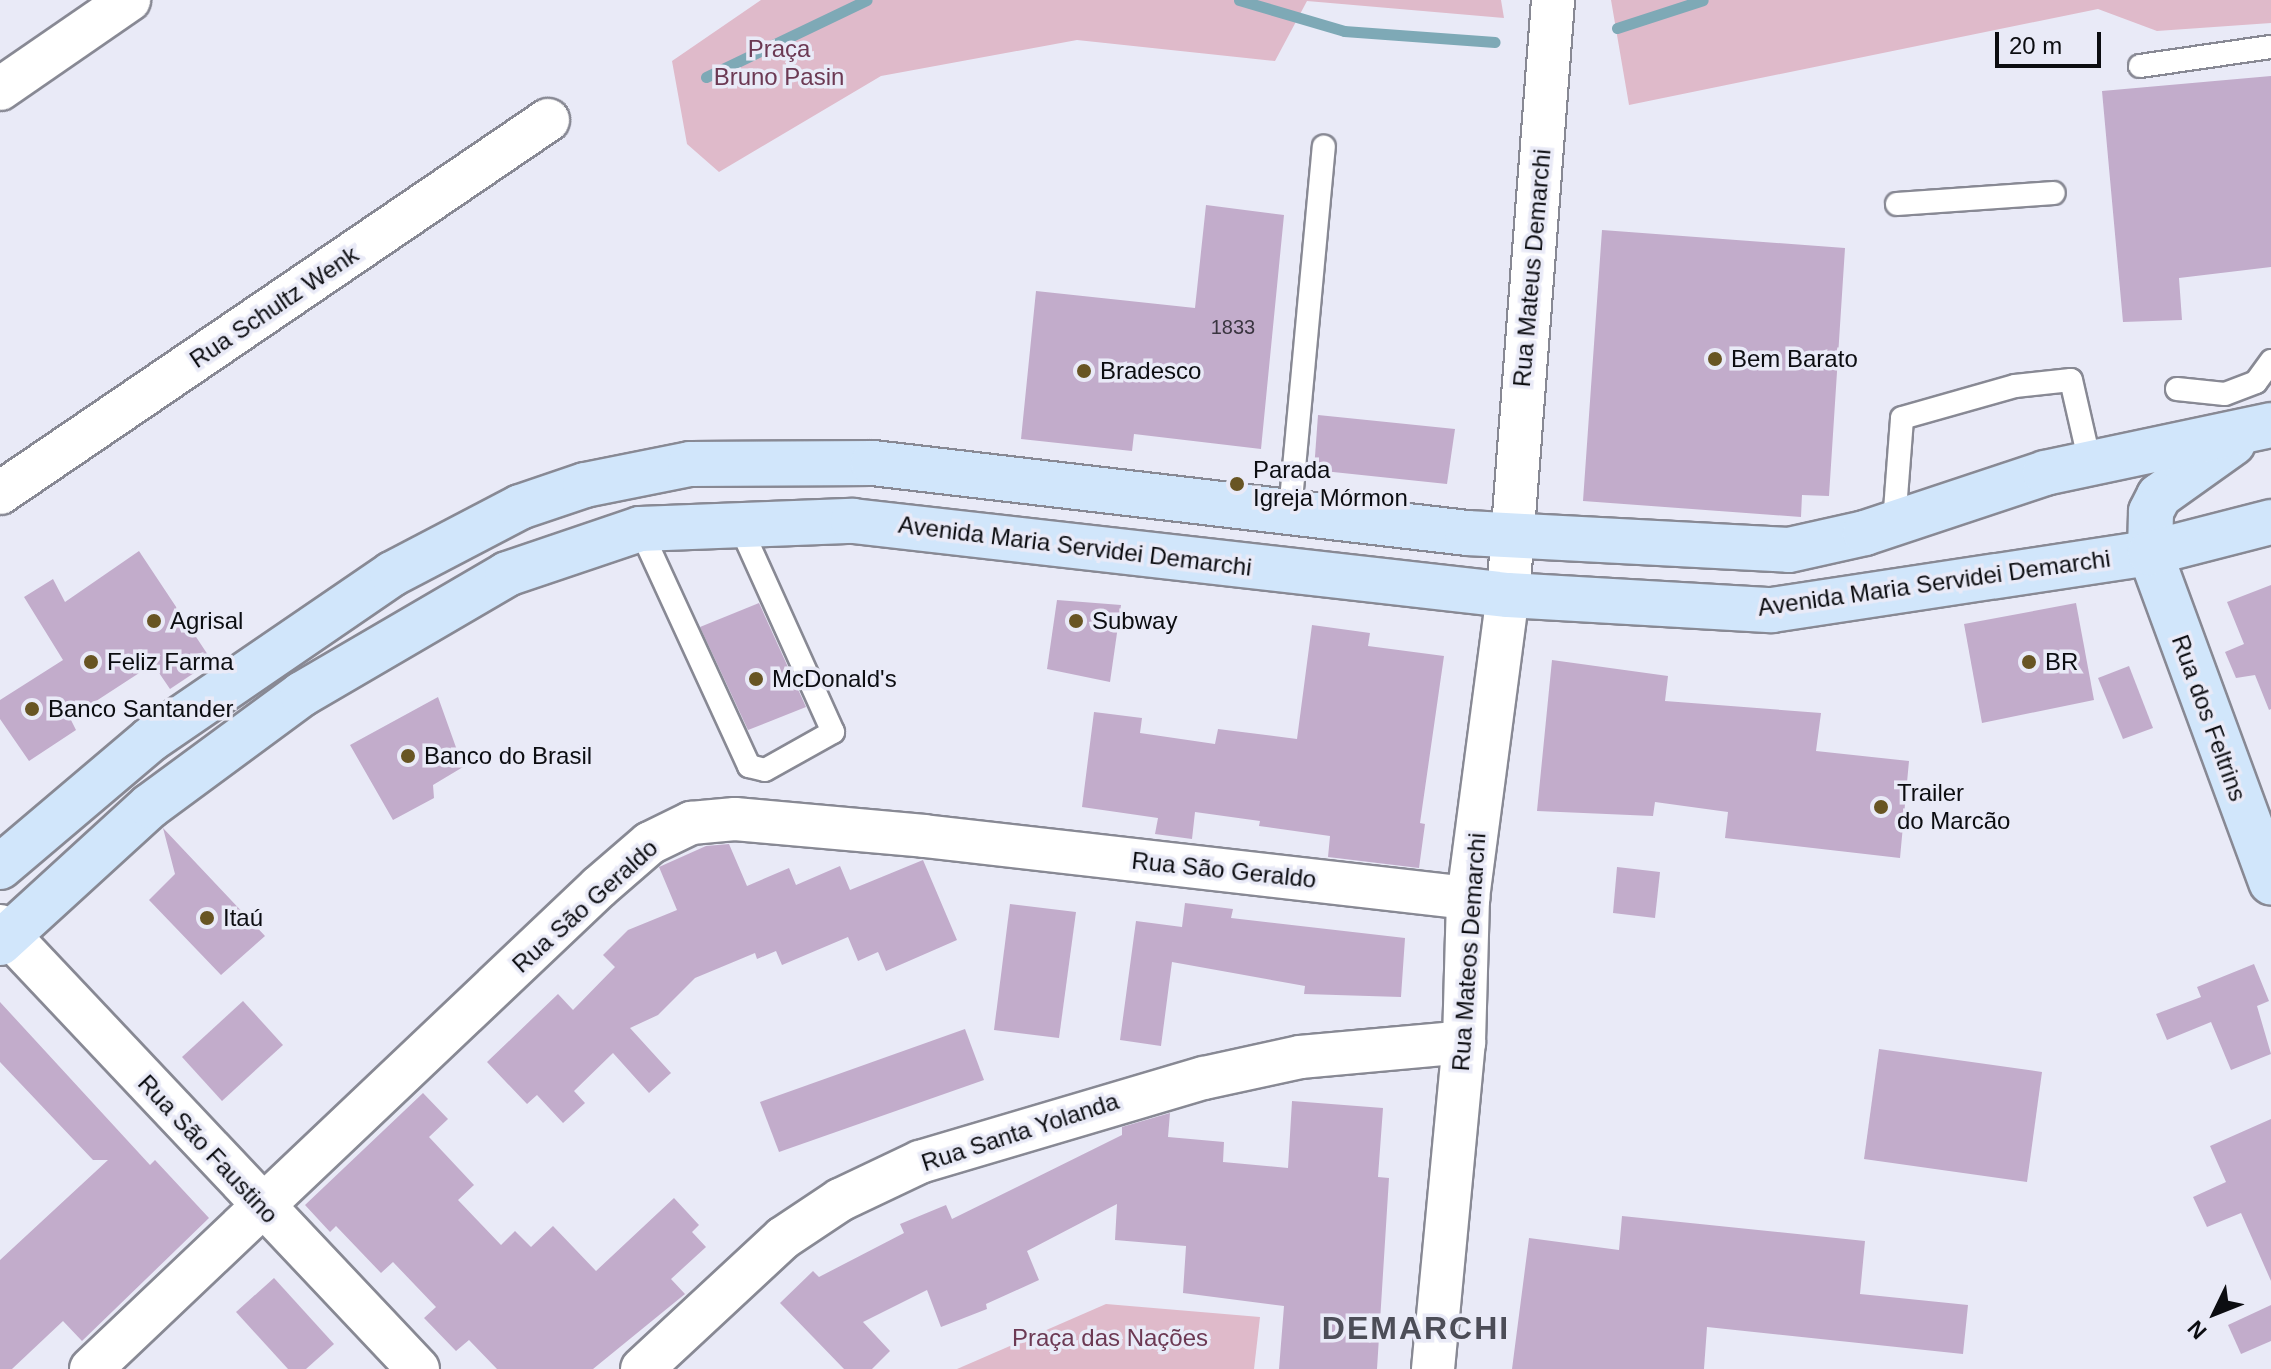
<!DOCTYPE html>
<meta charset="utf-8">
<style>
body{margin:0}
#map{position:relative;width:2271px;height:1369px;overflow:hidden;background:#e9eaf7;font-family:Helvetica,sans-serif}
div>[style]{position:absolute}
.green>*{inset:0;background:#dfbaca}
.stream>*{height:11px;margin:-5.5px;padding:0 5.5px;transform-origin:5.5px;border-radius:5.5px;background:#7ea9b6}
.building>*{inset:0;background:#c2accb}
.roads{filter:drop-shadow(2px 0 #888994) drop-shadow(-2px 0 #888994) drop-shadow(0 2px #888994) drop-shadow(0 -2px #888994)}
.lane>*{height:22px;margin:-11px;padding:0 11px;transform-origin:11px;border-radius:11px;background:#fff}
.street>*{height:42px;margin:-21px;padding:0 21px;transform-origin:21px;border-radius:21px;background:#fff}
.secondary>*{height:44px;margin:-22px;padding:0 22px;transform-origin:22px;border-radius:22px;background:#d1e6fb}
.dots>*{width:22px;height:22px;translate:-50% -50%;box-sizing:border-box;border:4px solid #e9eaf7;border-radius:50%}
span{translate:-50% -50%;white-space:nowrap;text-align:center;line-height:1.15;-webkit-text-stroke:7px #e9eaf7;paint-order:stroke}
.number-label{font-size:20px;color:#3a3540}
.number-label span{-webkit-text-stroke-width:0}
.park-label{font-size:24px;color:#6c3953}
.street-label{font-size:24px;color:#0c0d11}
.poi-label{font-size:24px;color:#0c0d11}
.left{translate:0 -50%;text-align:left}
.district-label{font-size:32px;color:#4c4d57;font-weight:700;letter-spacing:2px}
.north{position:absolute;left:2175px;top:1273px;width:80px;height:80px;-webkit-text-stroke:6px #e9eaf7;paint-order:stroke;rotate:227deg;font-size:22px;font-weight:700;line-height:32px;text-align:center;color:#0c0d11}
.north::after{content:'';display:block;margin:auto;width:28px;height:36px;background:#0c0d11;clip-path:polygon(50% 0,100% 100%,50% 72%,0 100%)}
.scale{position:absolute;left:1995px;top:32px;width:106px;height:36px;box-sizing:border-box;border:4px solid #0c0d11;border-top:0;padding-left:10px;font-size:24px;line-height:28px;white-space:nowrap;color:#0c0d11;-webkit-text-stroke:6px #e9eaf7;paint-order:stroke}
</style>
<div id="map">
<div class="green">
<div style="clip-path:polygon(761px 0,1501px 0,1504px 18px,1307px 1px,1275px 61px,1077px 40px,881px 76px,719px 172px,687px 144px,672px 61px)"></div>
<div style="clip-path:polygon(1611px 0,2271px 0,2271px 23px,2157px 31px,2098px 9px,1629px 105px)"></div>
<div style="clip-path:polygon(1106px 1304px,1260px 1317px,1254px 1369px,957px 1369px)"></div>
</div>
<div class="stream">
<div style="left:1239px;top:0;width:109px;rotate:16.4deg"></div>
<div style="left:1344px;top:31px;width:151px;rotate:4.2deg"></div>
<div style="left:1617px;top:28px;width:90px;rotate:-18deg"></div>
<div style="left:706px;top:77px;width:178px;rotate:-25.6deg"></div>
</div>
<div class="building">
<div style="clip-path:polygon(2271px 76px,2271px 267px,2179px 278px,2182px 320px,2123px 322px,2102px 91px)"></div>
<div style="clip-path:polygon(1206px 205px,1284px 215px,1261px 449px,1134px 434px,1132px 451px,1021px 439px,1036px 291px,1195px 308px)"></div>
<div style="clip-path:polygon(1602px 230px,1845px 248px,1829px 496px,1802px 495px,1801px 517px,1583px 501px)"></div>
<div style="clip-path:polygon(1318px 415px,1455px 429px,1447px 484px,1314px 470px)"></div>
<div style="clip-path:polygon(139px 551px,212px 661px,170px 689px,153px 664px,70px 718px,76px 730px,29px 761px,0 719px,0 700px,63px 660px,24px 597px,53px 579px,65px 602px)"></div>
<div style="clip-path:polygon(2271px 585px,2271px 709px,2269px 710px,2255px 675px,2236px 678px,2225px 652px,2244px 644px,2227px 602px)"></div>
<div style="clip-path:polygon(1057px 600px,1121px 605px,1110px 682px,1047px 669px)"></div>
<div style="clip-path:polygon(759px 603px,806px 707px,748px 730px,700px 627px)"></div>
<div style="clip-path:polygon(2076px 603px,2094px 700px,1982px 723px,1964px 624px)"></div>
<div style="clip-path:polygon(1312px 625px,1370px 633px,1368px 646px,1444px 656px,1420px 823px,1425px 824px,1419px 868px,1328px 857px,1330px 836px,1259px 826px,1260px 821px,1195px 812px,1192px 839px,1155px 834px,1158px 818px,1082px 807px,1094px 712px,1142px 718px,1140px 733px,1215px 744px,1218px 729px,1297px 739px)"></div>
<div style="clip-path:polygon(1552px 660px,1668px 676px,1665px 701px,1821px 713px,1816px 751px,1909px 761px,1900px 858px,1725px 838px,1728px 812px,1655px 802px,1653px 816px,1537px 811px)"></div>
<div style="clip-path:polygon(2129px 666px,2153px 728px,2123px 739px,2098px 678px)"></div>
<div style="clip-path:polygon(438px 697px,463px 767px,433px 785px,434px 798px,393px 820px,350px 745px)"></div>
<div style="clip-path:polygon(163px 828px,265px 936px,221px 975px,149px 900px,175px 874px)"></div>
<div style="clip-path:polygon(729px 844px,747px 886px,789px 868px,796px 885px,840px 866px,850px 890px,923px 860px,957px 940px,886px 971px,878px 952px,858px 961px,848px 937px,782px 965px,776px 951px,757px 959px,755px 953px,695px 978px,658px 1015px,630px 1028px,671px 1073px,649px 1093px,613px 1053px,574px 1091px,585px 1103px,563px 1123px,537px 1095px,527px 1104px,487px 1062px,558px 994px,573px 1010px,615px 967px,603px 955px,628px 930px,677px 910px,659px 867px,706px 846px)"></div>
<div style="clip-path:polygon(1617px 867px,1660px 872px,1655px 918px,1613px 913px)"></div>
<div style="clip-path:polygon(1185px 903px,1233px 909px,1231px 918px,1405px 938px,1401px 997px,1304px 994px,1305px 986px,1172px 962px,1161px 1046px,1120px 1040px,1136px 921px,1182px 927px)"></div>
<div style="clip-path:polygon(1010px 904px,1076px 912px,1059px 1038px,994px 1030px)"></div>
<div style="clip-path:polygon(2254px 964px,2269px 1001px,2257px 1006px,2271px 1054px,2231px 1070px,2211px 1022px,2167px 1040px,2156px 1014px,2201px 997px,2197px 987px)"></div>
<div style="clip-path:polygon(243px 1001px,283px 1045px,222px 1101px,182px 1057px)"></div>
<div style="clip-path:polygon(0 1002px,150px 1165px,155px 1160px,209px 1218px,82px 1341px,63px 1321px,12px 1369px,0 1369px,0 1260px,108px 1160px,93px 1160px,0 1062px)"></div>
<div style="clip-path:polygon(965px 1029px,984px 1080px,779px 1152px,760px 1102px)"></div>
<div style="clip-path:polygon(1879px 1049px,2042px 1072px,2027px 1182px,1864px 1159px)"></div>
<div style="clip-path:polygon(423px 1093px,448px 1119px,429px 1137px,474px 1185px,458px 1200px,501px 1245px,515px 1231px,531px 1247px,553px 1226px,596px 1271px,674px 1198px,699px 1225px,692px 1232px,706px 1247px,671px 1279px,685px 1294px,593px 1369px,497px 1369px,469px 1340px,456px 1351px,424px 1318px,436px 1307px,393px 1262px,381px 1273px,336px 1226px,330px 1232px,305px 1205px)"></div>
<div style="clip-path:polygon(1292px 1101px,1383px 1108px,1378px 1177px,1389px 1178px,1377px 1369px,1279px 1369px,1284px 1306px,1183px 1293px,1186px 1246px,1115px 1240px,1117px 1204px,1027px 1251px,1039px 1280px,986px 1304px,987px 1309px,941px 1327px,927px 1290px,863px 1322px,890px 1351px,872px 1369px,844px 1369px,780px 1303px,813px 1271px,819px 1277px,904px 1233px,900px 1224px,946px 1205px,952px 1219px,1122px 1135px,1122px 1127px,1170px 1113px,1168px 1137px,1224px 1142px,1223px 1162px,1288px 1168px)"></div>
<div style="clip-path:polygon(2271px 1119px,2271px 1281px,2241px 1213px,2207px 1227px,2193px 1197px,2226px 1182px,2210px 1146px)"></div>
<div style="clip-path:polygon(1622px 1216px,1865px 1241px,1860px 1294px,1968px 1305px,1963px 1354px,1707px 1327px,1704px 1369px,1512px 1369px,1529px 1238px,1619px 1250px)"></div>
<div style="clip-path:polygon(274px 1278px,334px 1344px,306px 1369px,288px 1369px,236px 1312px)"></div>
<div style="clip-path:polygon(2271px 1305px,2271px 1341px,2241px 1354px,2228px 1325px)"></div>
</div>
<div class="roads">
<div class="lane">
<div style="left:2140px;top:66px;width:132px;rotate:-8.3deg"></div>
<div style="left:1897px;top:204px;width:157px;rotate:-4deg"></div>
<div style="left:2177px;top:389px;width:48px;rotate:5.9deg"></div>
<div style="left:2225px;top:394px;width:33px;rotate:-21deg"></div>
<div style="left:2256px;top:382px;width:26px;rotate:-54deg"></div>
<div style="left:1290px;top:511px;width:366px;rotate:-84.7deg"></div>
<div style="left:1894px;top:523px;width:105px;rotate:-85.6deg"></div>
<div style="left:1902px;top:418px;width:117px;rotate:-15.8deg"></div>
<div style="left:2015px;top:386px;width:56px;rotate:-6.1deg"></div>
<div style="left:2071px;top:380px;width:85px;rotate:77.1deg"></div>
<div style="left:640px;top:529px;width:261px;rotate:65.3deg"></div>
<div style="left:749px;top:766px;width:16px;rotate:14deg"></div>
<div style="left:765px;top:770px;width:78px;rotate:-29.2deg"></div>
<div style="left:833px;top:732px;width:226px;rotate:-114.3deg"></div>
</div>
<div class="street">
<div style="left:0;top:89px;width:157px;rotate:-34.6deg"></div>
<div style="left:0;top:493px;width:663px;rotate:-34.24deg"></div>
<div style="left:0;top:926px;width:609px;rotate:46.66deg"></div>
<div style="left:91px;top:1369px;width:700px;rotate:-43.5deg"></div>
<div style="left:599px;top:887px;width:67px;rotate:-40.8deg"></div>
<div style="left:650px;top:843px;width:46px;rotate:-26deg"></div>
<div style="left:691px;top:823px;width:44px;rotate:-5.2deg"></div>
<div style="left:735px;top:819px;width:190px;rotate:5.1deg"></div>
<div style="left:924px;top:836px;width:548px;rotate:6.5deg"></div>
<div style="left:642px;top:1369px;width:192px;rotate:-42.9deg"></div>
<div style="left:783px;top:1238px;width:69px;rotate:-33.7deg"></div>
<div style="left:840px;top:1200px;width:89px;rotate:-25.4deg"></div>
<div style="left:920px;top:1162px;width:296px;rotate:-16.5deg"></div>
<div style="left:1204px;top:1078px;width:98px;rotate:-12.3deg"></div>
<div style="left:1300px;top:1057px;width:165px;rotate:-5.2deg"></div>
<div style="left:1433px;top:1369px;width:328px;rotate:-84.6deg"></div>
<div style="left:1464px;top:1042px;width:144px;rotate:-88.4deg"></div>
<div style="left:1468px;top:898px;width:306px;rotate:-82.5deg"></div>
<div style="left:1508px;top:595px;width:597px;rotate:-85.67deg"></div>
</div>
<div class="secondary">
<div style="left:2233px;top:443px;width:91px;rotate:144.4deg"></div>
<div style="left:2159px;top:496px;width:18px;rotate:117deg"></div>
<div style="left:2151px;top:512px;width:41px;rotate:91.4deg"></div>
<div style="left:2150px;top:553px;width:351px;rotate:69.8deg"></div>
<div style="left:0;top:867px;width:198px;rotate:-40.3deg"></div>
<div style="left:151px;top:739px;width:292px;rotate:-34.4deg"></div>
<div style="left:392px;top:574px;width:144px;rotate:-27.6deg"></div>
<div style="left:520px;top:507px;width:69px;rotate:-18.7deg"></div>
<div style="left:585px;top:485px;width:107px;rotate:-11.3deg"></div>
<div style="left:690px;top:464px;width:183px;rotate:-0.3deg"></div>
<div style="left:873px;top:463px;width:598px;rotate:6.72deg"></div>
<div style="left:1467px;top:533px;width:322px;rotate:3deg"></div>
<div style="left:1789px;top:550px;width:78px;rotate:-12.6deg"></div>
<div style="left:1865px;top:533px;width:190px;rotate:-18.4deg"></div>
<div style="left:2045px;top:473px;width:231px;rotate:-12deg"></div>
<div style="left:0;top:943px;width:203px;rotate:-42.4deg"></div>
<div style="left:150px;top:806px;width:189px;rotate:-36.4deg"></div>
<div style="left:302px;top:694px;width:238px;rotate:-30.3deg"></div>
<div style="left:507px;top:574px;width:140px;rotate:-18.7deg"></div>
<div style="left:640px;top:529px;width:213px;rotate:-2.2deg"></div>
<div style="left:853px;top:521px;width:659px;rotate:6.45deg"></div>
<div style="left:1508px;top:595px;width:264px;rotate:3.3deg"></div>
<div style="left:1772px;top:610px;width:382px;rotate:-8.6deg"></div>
<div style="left:2150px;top:553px;width:125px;rotate:-14.4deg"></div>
</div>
</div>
<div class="dots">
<div style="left:1715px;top:359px;background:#685523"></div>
<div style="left:1084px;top:371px;background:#685523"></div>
<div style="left:1237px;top:484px;background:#685523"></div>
<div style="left:154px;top:621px;background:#685523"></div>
<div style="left:1076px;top:621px;background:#685523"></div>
<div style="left:91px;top:662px;background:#685523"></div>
<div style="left:2029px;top:662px;background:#685523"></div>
<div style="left:756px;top:679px;background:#685523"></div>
<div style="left:32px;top:709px;background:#685523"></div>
<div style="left:408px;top:756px;background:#685523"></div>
<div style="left:1881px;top:807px;background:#685523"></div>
<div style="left:207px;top:918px;background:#685523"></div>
</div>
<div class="number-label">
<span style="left:1233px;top:327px">1833</span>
</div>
<div class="park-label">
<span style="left:779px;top:63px">Praça<br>Bruno Pasin</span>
<span style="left:1110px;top:1338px">Praça das Nações</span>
</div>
<div class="street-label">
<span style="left:1532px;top:268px;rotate:-85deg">Rua Mateus Demarchi</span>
<span style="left:274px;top:307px;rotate:-34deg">Rua Schultz Wenk</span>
<span style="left:1075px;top:546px;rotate:7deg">Avenida Maria Servidei Demarchi</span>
<span style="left:1934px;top:583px;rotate:-8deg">Avenida Maria Servidei Demarchi</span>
<span style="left:2209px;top:718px;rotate:70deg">Rua dos Feltrins</span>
<span style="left:1224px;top:870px;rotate:6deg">Rua São Geraldo</span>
<span style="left:585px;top:906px;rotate:-42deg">Rua São Geraldo</span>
<span style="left:1469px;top:952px;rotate:-86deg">Rua Mateos Demarchi</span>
<span style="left:1020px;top:1132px;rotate:-18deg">Rua Santa Yolanda</span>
<span style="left:208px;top:1149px;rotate:47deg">Rua São Faustino</span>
</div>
<div class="poi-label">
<span class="left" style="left:1731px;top:359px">Bem Barato</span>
<span class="left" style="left:1100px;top:371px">Bradesco</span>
<span class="left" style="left:1253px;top:484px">Parada<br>Igreja Mórmon</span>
<span class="left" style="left:170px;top:621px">Agrisal</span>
<span class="left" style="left:1092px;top:621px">Subway</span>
<span class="left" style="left:107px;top:662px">Feliz Farma</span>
<span class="left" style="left:2045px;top:662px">BR</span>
<span class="left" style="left:772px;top:679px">McDonald's</span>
<span class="left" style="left:48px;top:709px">Banco Santander</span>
<span class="left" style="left:424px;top:756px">Banco do Brasil</span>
<span class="left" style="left:1897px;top:807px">Trailer<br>do Marcão</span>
<span class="left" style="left:223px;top:918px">Itaú</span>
</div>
<div class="district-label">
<span style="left:1416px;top:1328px">DEMARCHI</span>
</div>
<div class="north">N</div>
<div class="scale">20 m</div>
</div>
